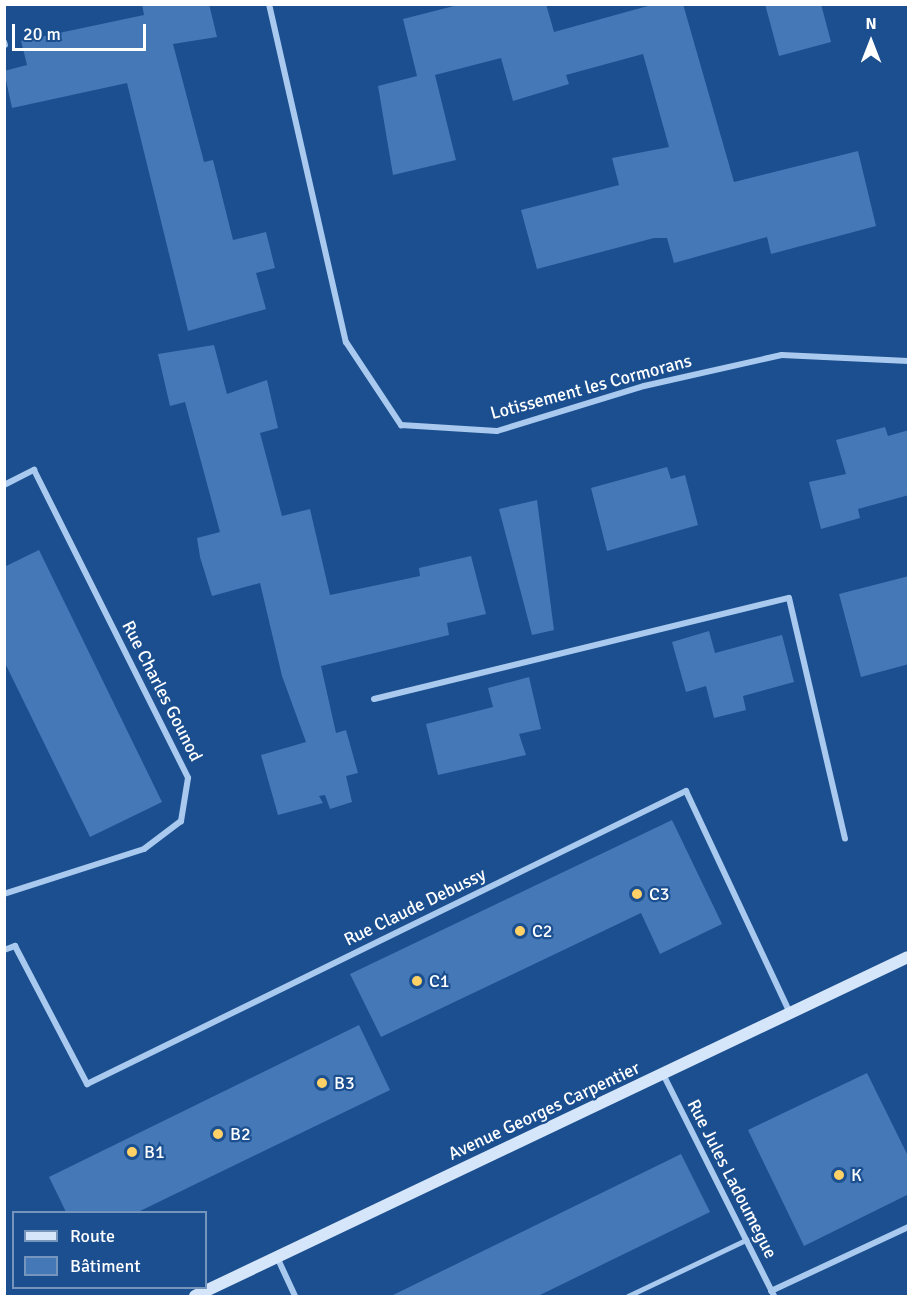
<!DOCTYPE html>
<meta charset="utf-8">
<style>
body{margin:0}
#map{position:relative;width:913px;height:1301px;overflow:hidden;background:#1b4f8f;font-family:Signika,sans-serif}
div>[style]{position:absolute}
.building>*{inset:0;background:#4478b7}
.lane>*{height:4.5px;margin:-2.25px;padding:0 2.25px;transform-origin:2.25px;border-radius:2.25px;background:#a9c9ee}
.street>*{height:6px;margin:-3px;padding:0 3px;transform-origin:3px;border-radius:3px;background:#a9c9ee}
.secondary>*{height:12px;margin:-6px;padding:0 6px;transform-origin:6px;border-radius:6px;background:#d6e6fa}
.dots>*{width:16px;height:16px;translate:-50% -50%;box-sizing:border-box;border:3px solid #1b4f8f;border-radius:50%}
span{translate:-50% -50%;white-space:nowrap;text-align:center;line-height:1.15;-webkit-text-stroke:4.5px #1b4f8f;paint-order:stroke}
.street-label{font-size:18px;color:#fff}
.poi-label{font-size:18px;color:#fff}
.left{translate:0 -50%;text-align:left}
.frame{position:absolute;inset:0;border:6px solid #fff;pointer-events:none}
.legend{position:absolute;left:12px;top:1211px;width:195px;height:78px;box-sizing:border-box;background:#1b4f8f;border:2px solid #7695bc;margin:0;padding:8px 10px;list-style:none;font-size:18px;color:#fff}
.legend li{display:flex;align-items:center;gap:12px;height:30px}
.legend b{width:30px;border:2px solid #7695bc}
.north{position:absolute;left:841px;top:12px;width:60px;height:60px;-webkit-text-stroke:4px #1b4f8f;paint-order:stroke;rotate:0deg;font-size:16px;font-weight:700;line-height:24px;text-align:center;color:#fff}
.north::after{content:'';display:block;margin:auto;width:21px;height:27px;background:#fff;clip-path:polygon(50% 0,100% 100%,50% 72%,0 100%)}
.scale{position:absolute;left:12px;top:24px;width:134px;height:27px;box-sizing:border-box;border:3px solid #fff;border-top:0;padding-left:8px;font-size:18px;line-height:21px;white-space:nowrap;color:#fff;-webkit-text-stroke:4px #1b4f8f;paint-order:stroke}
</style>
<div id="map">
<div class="building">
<div style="clip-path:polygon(142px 4px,209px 4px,217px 37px,173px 44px,204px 162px,213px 160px,233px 240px,266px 232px,275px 268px,256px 273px,266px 309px,188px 331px,127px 83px,12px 108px,4px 71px,27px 65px,21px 41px,144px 15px)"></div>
<div style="clip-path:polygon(462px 4px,546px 4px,554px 32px,655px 4px,683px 4px,734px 182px,858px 151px,876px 226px,771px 254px,767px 237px,674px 263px,667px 238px,654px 238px,537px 269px,521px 210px,619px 185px,612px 158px,669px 147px,643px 54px,566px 75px,569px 84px,513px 101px,501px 58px,435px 75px,456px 160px,393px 175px,378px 86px,417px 76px,403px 19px)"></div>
<div style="clip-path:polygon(765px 4px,821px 4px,831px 42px,779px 56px)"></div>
<div style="clip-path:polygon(214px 345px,227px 394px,267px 380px,278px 428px,260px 433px,282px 516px,310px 509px,330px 595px,420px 576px,419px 568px,471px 556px,486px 614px,447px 623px,449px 635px,321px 666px,336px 733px,346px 730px,358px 773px,346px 776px,352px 802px,330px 809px,325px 795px,319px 796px,323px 803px,278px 815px,261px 755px,306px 742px,282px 676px,260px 583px,212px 596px,200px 557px,197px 538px,220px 532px,185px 402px,170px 406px,158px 354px)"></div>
<div style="clip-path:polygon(885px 427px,888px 436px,909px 430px,909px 495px,858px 509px,860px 518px,821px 529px,809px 482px,846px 474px,836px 440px)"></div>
<div style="clip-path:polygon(667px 467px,671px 479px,685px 475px,698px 525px,607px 551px,591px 488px)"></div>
<div style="clip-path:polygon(537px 500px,554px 630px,532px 635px,499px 509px)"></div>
<div style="clip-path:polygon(39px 550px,162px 802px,90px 837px,4px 661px,4px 567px)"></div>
<div style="clip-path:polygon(909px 576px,909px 664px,861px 677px,839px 594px)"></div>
<div style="clip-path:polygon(709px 631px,715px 653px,782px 635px,794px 682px,743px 696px,746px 710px,714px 718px,706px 686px,686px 692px,672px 642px)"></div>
<div style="clip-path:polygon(529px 677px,541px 729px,519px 734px,526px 755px,438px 775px,426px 724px,493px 707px,488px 688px)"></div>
<div style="clip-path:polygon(672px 820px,722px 924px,660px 954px,641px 913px,381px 1037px,350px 974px)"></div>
<div style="clip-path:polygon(359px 1025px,390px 1090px,138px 1212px,66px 1212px,49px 1177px)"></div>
<div style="clip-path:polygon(867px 1073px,909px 1158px,909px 1194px,804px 1246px,748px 1130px)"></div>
<div style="clip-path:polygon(681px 1154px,710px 1212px,538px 1296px,391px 1296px)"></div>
</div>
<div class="lane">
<div style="left:628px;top:1296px;width:131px;rotate:-25.4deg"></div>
</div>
<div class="street">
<div style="left:269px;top:4px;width:347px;rotate:77.2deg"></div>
<div style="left:346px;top:342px;width:100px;rotate:56.5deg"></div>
<div style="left:401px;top:425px;width:96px;rotate:3.6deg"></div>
<div style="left:497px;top:431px;width:154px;rotate:-17deg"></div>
<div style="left:644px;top:386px;width:141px;rotate:-12.7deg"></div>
<div style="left:782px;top:355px;width:126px;rotate:2.7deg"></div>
<div style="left:4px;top:42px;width:3px;rotate:72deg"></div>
<div style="left:4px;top:485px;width:34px;rotate:-27deg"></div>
<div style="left:34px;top:470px;width:344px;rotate:63.4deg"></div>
<div style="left:188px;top:778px;width:44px;rotate:99.2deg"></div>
<div style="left:181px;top:821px;width:46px;rotate:142.9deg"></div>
<div style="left:144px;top:849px;width:147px;rotate:162.2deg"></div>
<div style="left:374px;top:699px;width:427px;rotate:-13.7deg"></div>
<div style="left:789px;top:598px;width:247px;rotate:76.9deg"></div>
<div style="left:4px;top:950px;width:12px;rotate:-20deg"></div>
<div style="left:15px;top:946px;width:156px;rotate:62.4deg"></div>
<div style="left:87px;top:1084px;width:667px;rotate:-26.07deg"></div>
<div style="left:686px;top:791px;width:245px;rotate:64.9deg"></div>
<div style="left:663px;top:1074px;width:248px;rotate:63.4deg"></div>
<div style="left:277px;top:1257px;width:43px;rotate:65.2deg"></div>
<div style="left:771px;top:1291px;width:151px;rotate:-25deg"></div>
</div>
<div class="secondary">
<div style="left:195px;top:1296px;width:789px;rotate:-25.43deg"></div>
</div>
<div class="dots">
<div style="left:637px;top:894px;background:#ffd166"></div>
<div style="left:520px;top:931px;background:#ffd166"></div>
<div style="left:417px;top:981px;background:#ffd166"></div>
<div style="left:322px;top:1083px;background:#ffd166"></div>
<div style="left:218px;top:1134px;background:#ffd166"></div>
<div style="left:132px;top:1152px;background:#ffd166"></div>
<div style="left:839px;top:1175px;background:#ffd166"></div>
</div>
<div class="street-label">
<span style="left:591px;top:387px;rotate:-15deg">Lotissement les Cormorans</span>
<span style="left:162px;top:691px;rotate:63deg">Rue Charles Gounod</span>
<span style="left:415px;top:907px;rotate:-26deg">Rue Claude Debussy</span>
<span style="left:544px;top:1111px;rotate:-25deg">Avenue Georges Carpentier</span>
<span style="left:732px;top:1179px;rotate:63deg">Rue Jules Ladoumegue</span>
</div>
<div class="poi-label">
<span class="left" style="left:649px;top:894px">C3</span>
<span class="left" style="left:532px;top:931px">C2</span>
<span class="left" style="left:429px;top:981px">C1</span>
<span class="left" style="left:334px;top:1083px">B3</span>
<span class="left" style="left:230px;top:1134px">B2</span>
<span class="left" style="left:144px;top:1152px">B1</span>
<span class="left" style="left:851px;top:1175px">K</span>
</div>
<div class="frame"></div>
<ul class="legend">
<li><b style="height:8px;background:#d6e6fa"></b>Route</li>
<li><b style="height:16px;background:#4478b7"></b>Bâtiment</li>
</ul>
<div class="north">N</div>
<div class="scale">20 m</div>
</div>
